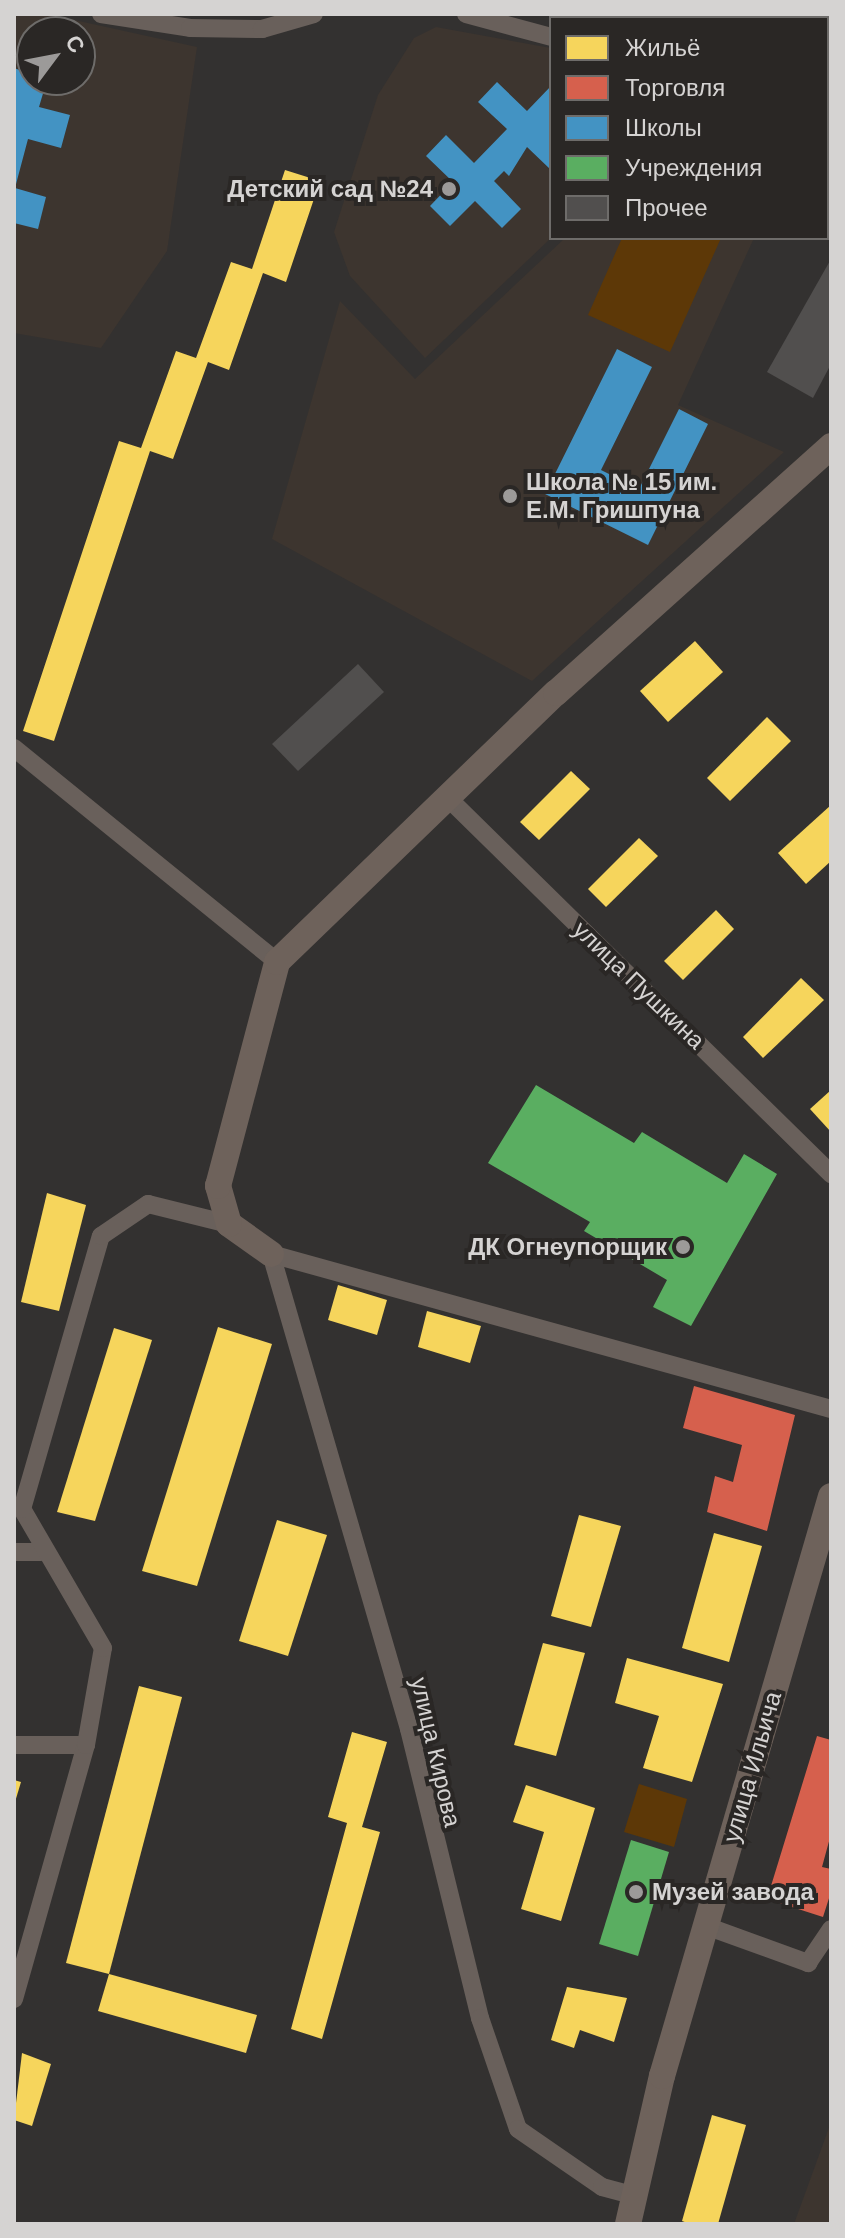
<!DOCTYPE html>
<meta charset="utf-8">
<style>
body{margin:0}
#map{position:relative;width:845px;height:2238px;overflow:hidden;background:#333130;font-family:Helvetica,sans-serif}
div>[style]{position:absolute}
.built>*{inset:0;background:#3d352f}
.green>*{inset:0;background:#5d3807}
.homes>*{inset:0;background:#f6d55c}
.shops>*{inset:0;background:#d6604d}
.schools>*{inset:0;background:#4393c3}
.public>*{inset:0;background:#5aae61}
.building>*{inset:0;background:#514f4e}
.street>*{height:18px;margin:-9px;padding:0 9px;transform-origin:9px;border-radius:9px;background:#69605b}
.secondary>*{height:26px;margin:-13px;padding:0 13px;transform-origin:13px;border-radius:13px;background:#6e625b}
.dots>*{width:22px;height:22px;translate:-50% -50%;box-sizing:border-box;border:4px solid #2a2725;border-radius:50%}
span{translate:-50% -50%;white-space:nowrap;text-align:center;line-height:1.15;-webkit-text-stroke:8px #2a2725;paint-order:stroke}
.poi-label{font-size:24px;color:#d5d3d2;font-weight:700}
.right{translate:-100% -50%;text-align:right}
.left{translate:0 -50%;text-align:left}
.street-label{font-size:24px;color:#d5d3d2}
.frame{position:absolute;inset:0;border:16px solid #d5d3d2;pointer-events:none}
.legend{position:absolute;left:549px;top:16px;width:280px;height:224px;box-sizing:border-box;background:#2a2725;border:2px solid #6e6c6a;margin:0;padding:10px 14px;list-style:none;font-size:24px;color:#d5d3d2}
.legend li{display:flex;align-items:center;gap:16px;height:40px}
.legend b{width:40px;border:2px solid #6e6c6a}
.north{position:absolute;left:16px;top:16px;width:80px;height:80px;box-sizing:border-box;background:#2a2725;border:2px solid #6e6c6a;border-radius:50%;rotate:58deg;font-size:22px;font-weight:700;line-height:32px;text-align:center;color:#d5d3d2}
.north::after{content:'';display:block;margin:auto;width:28px;height:36px;background:#9c9a99;clip-path:polygon(50% 0,100% 100%,50% 72%,0 100%)}
</style>
<div id="map">
<div class="built">
<div style="clip-path:polygon(evenodd,14px 14px,47px 14px,197px 47px,167px 251px,101px 348px,14px 333px,14px 14px,32px 32px,80px 32px,80px 80px,32px 80px,32px 32px)"></div>
<div style="clip-path:polygon(436px 27px,551px 48px,551px 238px,425px 358px,350px 276px,334px 232px,378px 95px,414px 38px)"></div>
<div style="clip-path:polygon(565px 238px,754px 238px,678px 405px,784px 452px,532px 681px,272px 539px,340px 301px,415px 379px)"></div>
<div style="clip-path:polygon(831px 2122px,831px 2224px,794px 2224px)"></div>
</div>
<div class="green">
<div style="clip-path:polygon(622px 238px,721px 238px,670px 352px,588px 315px)"></div>
<div style="clip-path:polygon(639px 1784px,687px 1799px,674px 1847px,624px 1832px)"></div>
</div>
<div class="homes">
<div style="clip-path:polygon(756px 14px,794px 14px,790px 18px)"></div>
<div style="clip-path:polygon(285px 170px,320px 181px,286px 282px,263px 273px,229px 370px,208px 362px,173px 459px,150px 451px,54px 741px,23px 731px,119px 441px,141px 448px,176px 351px,196px 358px,231px 262px,252px 269px)"></div>
<div style="clip-path:polygon(695px 641px,723px 672px,668px 722px,640px 691px)"></div>
<div style="clip-path:polygon(767px 717px,791px 741px,730px 801px,707px 778px)"></div>
<div style="clip-path:polygon(571px 771px,590px 789px,539px 840px,520px 822px)"></div>
<div style="clip-path:polygon(831px 805px,831px 861px,806px 884px,778px 853px)"></div>
<div style="clip-path:polygon(639px 838px,658px 856px,606px 907px,588px 889px)"></div>
<div style="clip-path:polygon(716px 910px,734px 929px,683px 980px,664px 961px)"></div>
<div style="clip-path:polygon(801px 978px,824px 1000px,763px 1058px,743px 1037px)"></div>
<div style="clip-path:polygon(831px 1090px,831px 1132px,810px 1109px)"></div>
<div style="clip-path:polygon(47px 1193px,86px 1205px,59px 1311px,21px 1302px)"></div>
<div style="clip-path:polygon(338px 1285px,387px 1300px,377px 1335px,328px 1320px)"></div>
<div style="clip-path:polygon(427px 1311px,481px 1326px,470px 1363px,418px 1347px)"></div>
<div style="clip-path:polygon(218px 1327px,272px 1344px,197px 1586px,142px 1571px)"></div>
<div style="clip-path:polygon(114px 1328px,152px 1340px,95px 1521px,57px 1512px)"></div>
<div style="clip-path:polygon(579px 1515px,621px 1526px,591px 1627px,551px 1616px)"></div>
<div style="clip-path:polygon(277px 1520px,327px 1535px,288px 1656px,239px 1641px)"></div>
<div style="clip-path:polygon(714px 1533px,762px 1546px,729px 1662px,682px 1648px)"></div>
<div style="clip-path:polygon(543px 1643px,585px 1653px,556px 1756px,514px 1745px)"></div>
<div style="clip-path:polygon(627px 1658px,723px 1684px,692px 1782px,643px 1768px,659px 1716px,615px 1703px)"></div>
<div style="clip-path:polygon(139px 1686px,182px 1697px,109px 1974px,66px 1963px)"></div>
<div style="clip-path:polygon(352px 1732px,387px 1742px,362px 1827px,380px 1832px,322px 2039px,291px 2029px,347px 1823px,328px 1817px)"></div>
<div style="clip-path:polygon(14px 1780px,21px 1782px,15px 1802px,14px 1802px)"></div>
<div style="clip-path:polygon(526px 1785px,595px 1808px,561px 1921px,521px 1909px,544px 1832px,513px 1822px)"></div>
<div style="clip-path:polygon(109px 1974px,257px 2015px,246px 2053px,98px 2011px)"></div>
<div style="clip-path:polygon(567px 1987px,627px 1998px,614px 2042px,580px 2030px,574px 2048px,551px 2040px)"></div>
<div style="clip-path:polygon(22px 2053px,51px 2064px,32px 2126px,14px 2120px)"></div>
<div style="clip-path:polygon(712px 2115px,746px 2125px,718px 2224px,690px 2224px,682px 2221px)"></div>
</div>
<div class="shops">
<div style="clip-path:polygon(694px 1386px,795px 1415px,767px 1531px,707px 1512px,715px 1476px,733px 1482px,742px 1445px,683px 1428px)"></div>
<div style="clip-path:polygon(817px 1736px,831px 1740px,831px 1834px,822px 1867px,831px 1869px,831px 1892px,823px 1917px,767px 1899px)"></div>
</div>
<div class="schools">
<div style="clip-path:polygon(14px 68px,47px 80px,39px 107px,70px 115px,61px 148px,28px 139px,15px 188px,46px 197px,38px 229px,14px 223px)"></div>
<div style="clip-path:polygon(497px 82px,527px 111px,551px 86px,551px 170px,527px 147px,509px 176px,504px 171px,494px 181px,521px 209px,502px 228px,475px 201px,450px 226px,430px 206px,453px 182px,426px 156px,446px 135px,474px 163px,507px 129px,478px 102px)"></div>
<div style="clip-path:polygon(617px 349px,652px 367px,601px 470px,639px 489px,679px 409px,708px 424px,648px 545px,545px 494px)"></div>
</div>
<div class="public">
<div style="clip-path:polygon(536px 1085px,634px 1143px,642px 1132px,727px 1183px,744px 1154px,777px 1174px,691px 1326px,653px 1307px,667px 1280px,584px 1231px,590px 1222px,488px 1163px)"></div>
<div style="clip-path:polygon(631px 1840px,669px 1852px,638px 1956px,599px 1944px)"></div>
</div>
<div class="building">
<div style="clip-path:polygon(831px 259px,831px 364px,813px 398px,767px 372px)"></div>
<div style="clip-path:polygon(358px 664px,384px 692px,298px 771px,272px 744px)"></div>
</div>
<div class="street">
<div style="left:101px;top:14px;width:90px;rotate:8.9deg"></div>
<div style="left:190px;top:28px;width:72px;rotate:0.8deg"></div>
<div style="left:262px;top:29px;width:54px;rotate:-16.1deg"></div>
<div style="left:466px;top:14px;width:88px;rotate:15.1deg"></div>
<div style="left:827px;top:151px;width:6px;rotate:45deg"></div>
<div style="left:14px;top:748px;width:339px;rotate:39.1deg"></div>
<div style="left:446px;top:796px;width:540px;rotate:44.47deg"></div>
<div style="left:271px;top:1254px;width:495px;rotate:73.8deg"></div>
<div style="left:409px;top:1729px;width:298px;rotate:76.2deg"></div>
<div style="left:480px;top:2018px;width:117px;rotate:71.1deg"></div>
<div style="left:518px;top:2129px;width:102px;rotate:34.6deg"></div>
<div style="left:602px;top:2187px;width:34px;rotate:15deg"></div>
<div style="left:271px;top:1254px;width:581px;rotate:15.47deg"></div>
<div style="left:14px;top:1552px;width:27px"></div>
<div style="left:14px;top:1745px;width:72px"></div>
<div style="left:706px;top:1926px;width:109px;rotate:19.9deg"></div>
<div style="left:808px;top:1963px;width:41px;rotate:-55.9deg"></div>
<div style="left:14px;top:1999px;width:264px;rotate:-74.2deg"></div>
<div style="left:86px;top:1745px;width:98px;rotate:-80.1deg"></div>
<div style="left:103px;top:1648px;width:161px;rotate:-120.2deg"></div>
<div style="left:22px;top:1509px;width:284px;rotate:-73.9deg"></div>
<div style="left:101px;top:1236px;width:57px;rotate:-34.2deg"></div>
<div style="left:148px;top:1204px;width:83px;rotate:13.9deg"></div>
</div>
<div class="secondary">
<div style="left:271px;top:1254px;width:52px;rotate:-144.5deg"></div>
<div style="left:229px;top:1224px;width:40px;rotate:-106deg"></div>
<div style="left:218px;top:1186px;width:232px;rotate:-75.2deg"></div>
<div style="left:277px;top:962px;width:388px;rotate:-44deg"></div>
<div style="left:556px;top:693px;width:370px;rotate:-41.9deg"></div>
<div style="left:628px;top:2224px;width:152px;rotate:-77.1deg"></div>
<div style="left:662px;top:2076px;width:604px;rotate:-73.75deg"></div>
</div>
<div class="dots">
<div style="left:449px;top:189px;background:#9c9a99"></div>
<div style="left:510px;top:496px;background:#9c9a99"></div>
<div style="left:683px;top:1247px;background:#9c9a99"></div>
<div style="left:636px;top:1892px;background:#9c9a99"></div>
</div>
<div class="poi-label">
<span class="right" style="left:433px;top:189px">Детский сад №24</span>
<span class="left" style="left:526px;top:496px">Школа № 15 им.<br>Е.М. Гришпуна</span>
<span class="right" style="left:667px;top:1247px">ДК Огнеупорщик</span>
<span class="left" style="left:652px;top:1892px">Музей завода</span>
</div>
<div class="street-label">
<span style="left:639px;top:985px;rotate:44deg">улица Пушкина</span>
<span style="left:436px;top:1752px;rotate:77deg">улица Кирова</span>
<span style="left:752px;top:1767px;rotate:-74deg">улица Ильича</span>
</div>
<div class="frame"></div>
<ul class="legend">
<li><b style="height:22px;background:#f6d55c"></b>Жильё</li>
<li><b style="height:22px;background:#d6604d"></b>Торговля</li>
<li><b style="height:22px;background:#4393c3"></b>Школы</li>
<li><b style="height:22px;background:#5aae61"></b>Учреждения</li>
<li><b style="height:22px;background:#514f4e"></b>Прочее</li>
</ul>
<div class="north">С</div>
</div>
